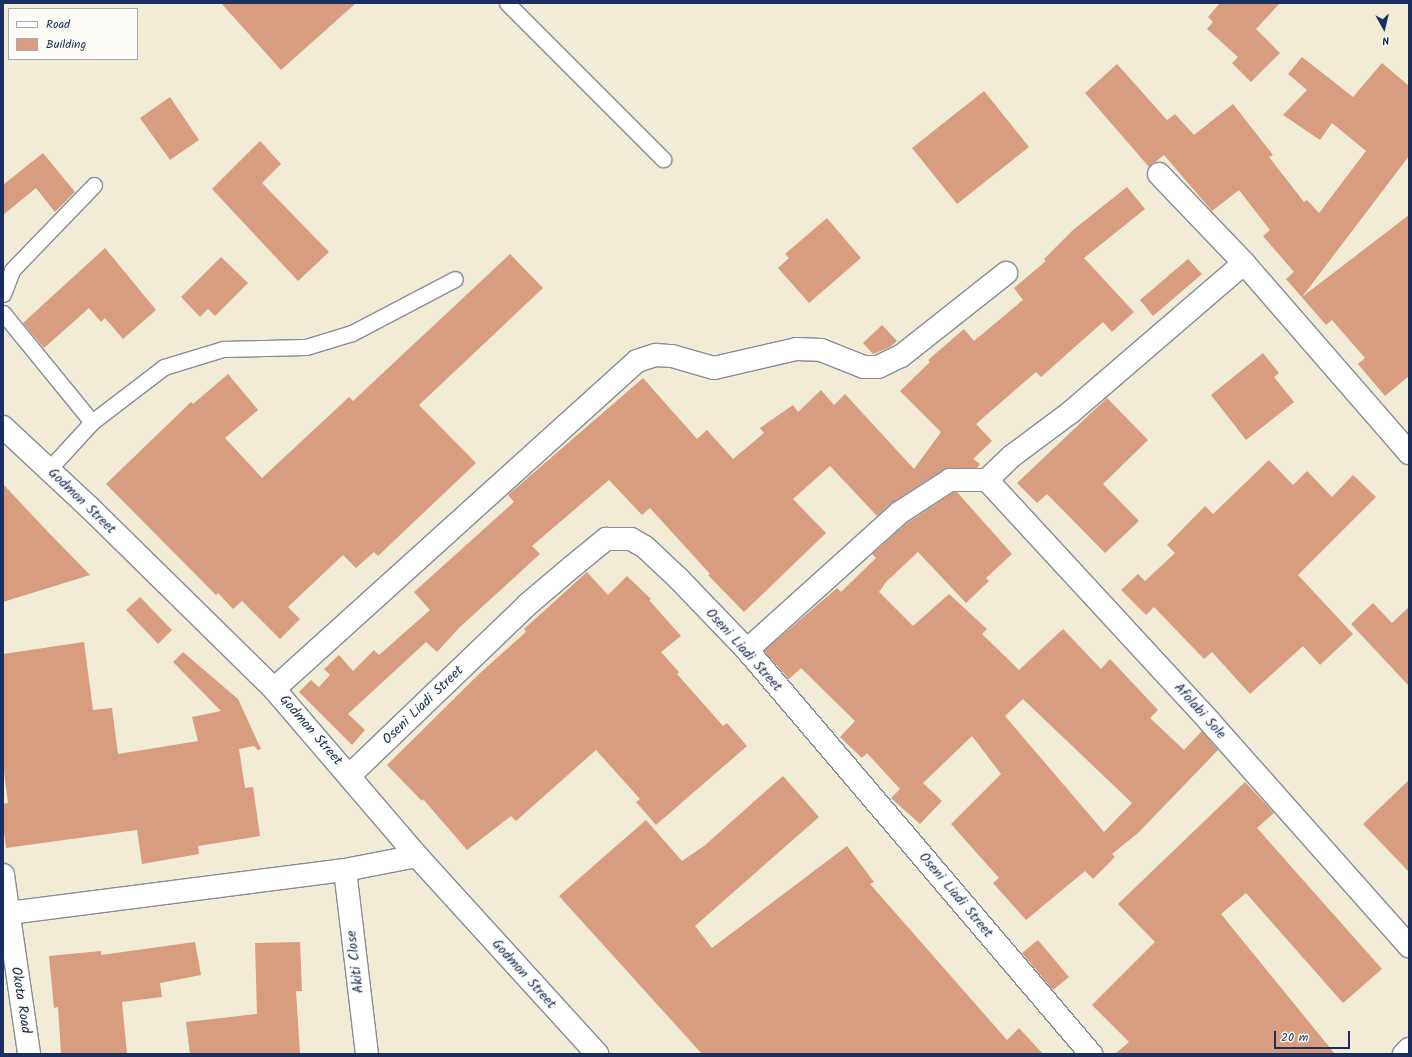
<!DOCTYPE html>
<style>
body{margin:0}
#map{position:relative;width:1412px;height:1057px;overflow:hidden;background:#f2ecd7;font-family:Kalam,sans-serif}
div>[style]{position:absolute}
.building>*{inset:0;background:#d89c7f}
.roads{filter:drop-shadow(1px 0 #868e9a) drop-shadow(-1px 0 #868e9a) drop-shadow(0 1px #868e9a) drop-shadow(0 -1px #868e9a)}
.service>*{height:15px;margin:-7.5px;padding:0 7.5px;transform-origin:7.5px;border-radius:7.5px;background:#fff}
.minor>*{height:22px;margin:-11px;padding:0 11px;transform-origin:11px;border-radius:11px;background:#fff}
.primary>*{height:22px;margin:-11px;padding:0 11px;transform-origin:11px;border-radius:11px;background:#fff}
span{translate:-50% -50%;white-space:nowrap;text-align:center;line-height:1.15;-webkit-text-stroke:3px #fdfcf7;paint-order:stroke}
.street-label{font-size:14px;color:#1b2f5e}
.frame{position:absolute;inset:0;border:4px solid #1b2f5e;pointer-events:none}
.legend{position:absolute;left:8px;top:8px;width:130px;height:52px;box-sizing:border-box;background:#fdfcf7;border:1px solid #a3aaba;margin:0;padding:5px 7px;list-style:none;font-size:12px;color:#1b2f5e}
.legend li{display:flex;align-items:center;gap:8px;height:20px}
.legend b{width:20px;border:1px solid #a3aaba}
.north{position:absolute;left:1364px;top:8px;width:40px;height:40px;-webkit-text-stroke:3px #fdfcf7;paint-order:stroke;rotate:172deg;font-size:11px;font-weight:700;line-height:16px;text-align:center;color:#1b2f5e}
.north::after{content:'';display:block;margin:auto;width:14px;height:18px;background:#1b2f5e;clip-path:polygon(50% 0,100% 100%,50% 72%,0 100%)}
.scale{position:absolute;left:1274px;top:1031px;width:76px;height:18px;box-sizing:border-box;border:2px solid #1b2f5e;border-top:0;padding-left:5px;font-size:12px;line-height:14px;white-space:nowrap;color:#1b2f5e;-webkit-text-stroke:3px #fdfcf7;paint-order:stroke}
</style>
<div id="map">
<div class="building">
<div style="clip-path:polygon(221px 3px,356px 3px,281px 70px)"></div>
<div style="clip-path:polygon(1220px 3px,1280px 3px,1256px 29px,1280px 53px,1251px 82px,1232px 63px,1238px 57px,1207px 29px,1213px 22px,1208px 17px)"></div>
<div style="clip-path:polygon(1302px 57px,1353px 97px,1382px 63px,1409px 86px,1409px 156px,1302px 297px,1409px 215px,1409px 376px,1385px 396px,1358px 364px,1365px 358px,1332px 320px,1326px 325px,1286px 279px,1294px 272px,1263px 236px,1270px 230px,1239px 190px,1212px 211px,1164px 155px,1149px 167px,1085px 93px,1117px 64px,1167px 120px,1175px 114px,1194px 135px,1233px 104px,1273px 155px,1269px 157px,1304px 202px,1307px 200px,1319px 213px,1366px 151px,1332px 123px,1320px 140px,1283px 115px,1307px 90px,1288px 74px)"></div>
<div style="clip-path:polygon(984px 91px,1029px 147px,957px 204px,912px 148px)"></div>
<div style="clip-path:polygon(170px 97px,199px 140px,170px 160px,140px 118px)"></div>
<div style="clip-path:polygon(260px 141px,281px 164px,262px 183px,329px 252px,298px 281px,212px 189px)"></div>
<div style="clip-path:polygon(43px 153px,75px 192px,55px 212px,36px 188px,3px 215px,3px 185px)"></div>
<div style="clip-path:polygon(1127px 187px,1145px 209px,1084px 258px,1134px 312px,1112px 332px,1103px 322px,1041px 377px,1036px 372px,976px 424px,992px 441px,973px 459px,980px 464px,977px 468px,943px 470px,892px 503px,877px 516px,830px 466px,793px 499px,826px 533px,744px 612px,708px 575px,710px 574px,650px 508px,642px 515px,609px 480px,532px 546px,540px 554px,460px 627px,437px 652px,426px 642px,348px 714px,365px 730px,352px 745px,299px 692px,311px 680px,319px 687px,330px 675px,324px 669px,339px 655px,353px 671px,374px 650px,379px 655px,430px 610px,414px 592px,514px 502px,508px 495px,643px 378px,697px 439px,707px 430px,733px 459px,764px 433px,760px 428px,793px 405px,798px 412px,821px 390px,834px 405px,845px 394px,914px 469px,941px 432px,900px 391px,930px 362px,928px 360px,964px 329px,974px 341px,1023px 300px,1014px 288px,1046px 261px,1044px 259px,1073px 230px)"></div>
<div style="clip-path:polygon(827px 218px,861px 258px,809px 303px,778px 268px,789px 258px,785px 254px)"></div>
<div style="clip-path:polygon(105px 248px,156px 310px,123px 339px,105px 318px,101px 322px,89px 308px,44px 348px,23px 323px)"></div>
<div style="clip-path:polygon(510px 254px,543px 288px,419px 405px,476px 463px,378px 556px,374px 552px,356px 568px,343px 555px,288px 607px,300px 619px,280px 639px,242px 601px,233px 609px,218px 593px,216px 595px,106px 484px,191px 402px,193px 404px,228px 374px,258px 410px,225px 438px,262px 478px,349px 397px,353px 401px)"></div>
<div style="clip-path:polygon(221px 257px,248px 283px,215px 316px,208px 309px,200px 317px,181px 297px)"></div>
<div style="clip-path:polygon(1188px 259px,1202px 274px,1153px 316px,1140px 300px)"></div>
<div style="clip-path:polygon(882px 325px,897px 341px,890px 347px,873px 354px,863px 343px)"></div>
<div style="clip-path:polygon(1263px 353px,1279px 373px,1274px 377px,1294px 402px,1246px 440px,1211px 395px)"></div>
<div style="clip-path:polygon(1107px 398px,1148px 440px,1103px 484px,1139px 521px,1105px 553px,1047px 494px,1037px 503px,1017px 483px)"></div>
<div style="clip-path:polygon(1269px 460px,1293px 485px,1307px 471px,1332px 497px,1353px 475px,1376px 497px,1298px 575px,1353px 634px,1320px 665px,1303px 646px,1250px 694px,1212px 652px,1204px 659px,1154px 607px,1146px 615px,1121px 590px,1138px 574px,1145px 581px,1175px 553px,1167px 545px,1205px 506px,1213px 514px)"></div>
<div style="clip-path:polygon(3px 484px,48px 532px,90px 575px,3px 602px)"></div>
<div style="clip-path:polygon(evenodd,954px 492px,957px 492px,1012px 554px,986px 578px,989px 581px,966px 603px,918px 552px,886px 582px,879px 592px,913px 626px,949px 594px,987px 629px,982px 634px,1019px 670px,1063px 629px,1101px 669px,1110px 659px,1158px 710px,1150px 718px,1184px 750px,1202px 731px,1218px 750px,1138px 833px,1112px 854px,1115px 857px,1093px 879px,1085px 871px,1026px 920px,993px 883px,999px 878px,951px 824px,1001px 774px,972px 736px,923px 783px,942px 801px,920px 824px,891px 798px,900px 789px,867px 753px,862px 758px,840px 737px,855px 721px,801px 668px,789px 679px,764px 651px,837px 588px,841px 592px,876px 558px,872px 554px,907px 523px,954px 492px,1023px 699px,1132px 803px,1104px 832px,1005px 716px,1023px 699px)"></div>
<div style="clip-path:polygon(587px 572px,608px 595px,627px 576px,651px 599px,649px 600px,681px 636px,661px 652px,679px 672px,677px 674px,723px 726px,727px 723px,747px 746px,656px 825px,636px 802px,640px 799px,596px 750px,516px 821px,511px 816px,467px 850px,423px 799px,422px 801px,387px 765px,479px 674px,526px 632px,524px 629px)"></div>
<div style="clip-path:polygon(140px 597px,172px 630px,158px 644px,126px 610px)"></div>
<div style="clip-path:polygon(1373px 603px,1392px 623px,1409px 607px,1409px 686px,1351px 624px)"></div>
<div style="clip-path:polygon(84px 642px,93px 710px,112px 708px,118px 754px,198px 741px,192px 717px,221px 711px,173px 662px,183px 652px,238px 699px,261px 749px,258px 750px,254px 746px,239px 749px,245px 788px,253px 787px,260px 836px,198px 846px,199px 854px,142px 864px,137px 830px,6px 848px,3px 825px,3px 804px,8px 803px,3px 764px,3px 654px)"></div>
<div style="clip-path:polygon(783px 776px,819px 817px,695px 926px,712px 948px,847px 846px,874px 882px,870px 884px,1007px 1040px,1019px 1028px,1043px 1054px,702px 1054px,559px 896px,646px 820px,682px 861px,704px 846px)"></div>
<div style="clip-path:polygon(1409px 780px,1409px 872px,1363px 824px)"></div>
<div style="clip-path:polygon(1245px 782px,1274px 813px,1257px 828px,1382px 969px,1343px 1003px,1246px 893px,1221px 914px,1335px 1054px,1115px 1054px,1129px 1042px,1092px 1005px,1155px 942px,1118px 904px)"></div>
<div style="clip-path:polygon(1038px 940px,1069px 977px,1053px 990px,1022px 953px)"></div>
<div style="clip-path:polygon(195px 942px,201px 975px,160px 983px,162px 997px,122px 1002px,127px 1054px,61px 1054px,58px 1007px,54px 1008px,49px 956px,101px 951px,101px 955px)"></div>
<div style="clip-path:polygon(300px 942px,302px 991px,296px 991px,300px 1054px,190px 1054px,186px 1022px,257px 1014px,255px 943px)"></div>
</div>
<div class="roads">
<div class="service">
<div style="left:507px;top:3px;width:221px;rotate:45deg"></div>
<div style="left:3px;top:294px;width:26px;rotate:-69deg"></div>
<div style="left:12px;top:270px;width:118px;rotate:-46deg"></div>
<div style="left:3px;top:313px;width:141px;rotate:50.8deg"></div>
<div style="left:49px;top:469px;width:64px;rotate:-47.5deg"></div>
<div style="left:92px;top:422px;width:91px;rotate:-37.4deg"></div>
<div style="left:164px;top:367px;width:62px;rotate:-17deg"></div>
<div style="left:223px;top:349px;width:83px;rotate:-1.4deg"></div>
<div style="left:306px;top:347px;width:48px;rotate:-16.9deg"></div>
<div style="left:352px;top:333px;width:116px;rotate:-27.7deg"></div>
</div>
<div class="minor">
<div style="left:1159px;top:174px;width:123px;rotate:46.3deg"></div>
<div style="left:1244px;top:263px;width:252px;rotate:49deg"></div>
<div style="left:3px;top:427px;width:119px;rotate:43deg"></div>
<div style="left:90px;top:508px;width:258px;rotate:44.5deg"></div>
<div style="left:274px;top:689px;width:220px;rotate:49.4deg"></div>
<div style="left:417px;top:856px;width:268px;rotate:47.7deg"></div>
<div style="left:987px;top:480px;width:329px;rotate:47.3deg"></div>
<div style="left:1210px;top:722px;width:300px;rotate:48.4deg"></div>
<div style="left:747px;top:650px;width:205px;rotate:-42deg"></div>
<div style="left:899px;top:513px;width:61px;rotate:-32.9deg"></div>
<div style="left:950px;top:480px;width:37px"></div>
<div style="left:987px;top:480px;width:35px;rotate:-44deg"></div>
<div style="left:1012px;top:456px;width:74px;rotate:-36.7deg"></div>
<div style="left:1071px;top:412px;width:228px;rotate:-40.7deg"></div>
<div style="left:274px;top:689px;width:489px;rotate:-42.1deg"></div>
<div style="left:637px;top:361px;width:20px;rotate:-18deg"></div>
<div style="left:656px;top:355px;width:16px;rotate:4deg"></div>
<div style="left:672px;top:356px;width:44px;rotate:15.9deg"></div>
<div style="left:714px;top:368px;width:84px;rotate:-13deg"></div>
<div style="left:796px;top:349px;width:25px;rotate:2deg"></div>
<div style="left:821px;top:350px;width:46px;rotate:21.6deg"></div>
<div style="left:864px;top:367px;width:14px"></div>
<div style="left:878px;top:367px;width:25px;rotate:-26deg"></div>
<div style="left:901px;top:356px;width:134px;rotate:-38.3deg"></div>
<div style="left:350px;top:775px;width:245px;rotate:-43.8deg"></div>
<div style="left:527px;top:605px;width:60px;rotate:-40.3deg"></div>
<div style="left:573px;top:566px;width:43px;rotate:-39.3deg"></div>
<div style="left:606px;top:539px;width:25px"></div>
<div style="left:631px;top:539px;width:16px;rotate:30deg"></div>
<div style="left:645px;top:547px;width:47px;rotate:43.3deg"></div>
<div style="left:679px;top:579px;width:98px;rotate:46.2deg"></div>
<div style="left:747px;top:650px;width:531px;rotate:49.59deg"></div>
<div style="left:345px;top:870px;width:185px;rotate:83.2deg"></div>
<div style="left:9px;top:913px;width:339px;rotate:-7.3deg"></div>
<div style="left:345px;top:870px;width:73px;rotate:-11deg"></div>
<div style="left:1404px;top:1054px;width:7px;rotate:-45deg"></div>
</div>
<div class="primary">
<div style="left:3px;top:875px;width:181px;rotate:81.7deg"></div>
</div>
</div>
<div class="street-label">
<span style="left:82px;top:501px;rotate:44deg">Godmon Street</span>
<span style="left:744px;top:650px;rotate:48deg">Oseni Liadi Street</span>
<span style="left:423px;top:705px;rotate:-44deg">Oseni Liadi Street</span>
<span style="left:1200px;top:711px;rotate:48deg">Afolabi Sole</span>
<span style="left:311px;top:730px;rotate:49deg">Godmon Street</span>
<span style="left:956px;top:895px;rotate:50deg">Oseni Liadi Street</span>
<span style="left:355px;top:962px;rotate:-97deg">Akiti Close</span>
<span style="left:524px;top:974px;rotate:48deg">Godmon Street</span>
<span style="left:21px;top:1000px;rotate:81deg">Okota Road</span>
</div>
<div class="frame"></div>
<ul class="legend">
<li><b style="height:5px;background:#fff"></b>Road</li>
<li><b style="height:11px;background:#d89c7f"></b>Building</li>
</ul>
<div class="north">N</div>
<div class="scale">20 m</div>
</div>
